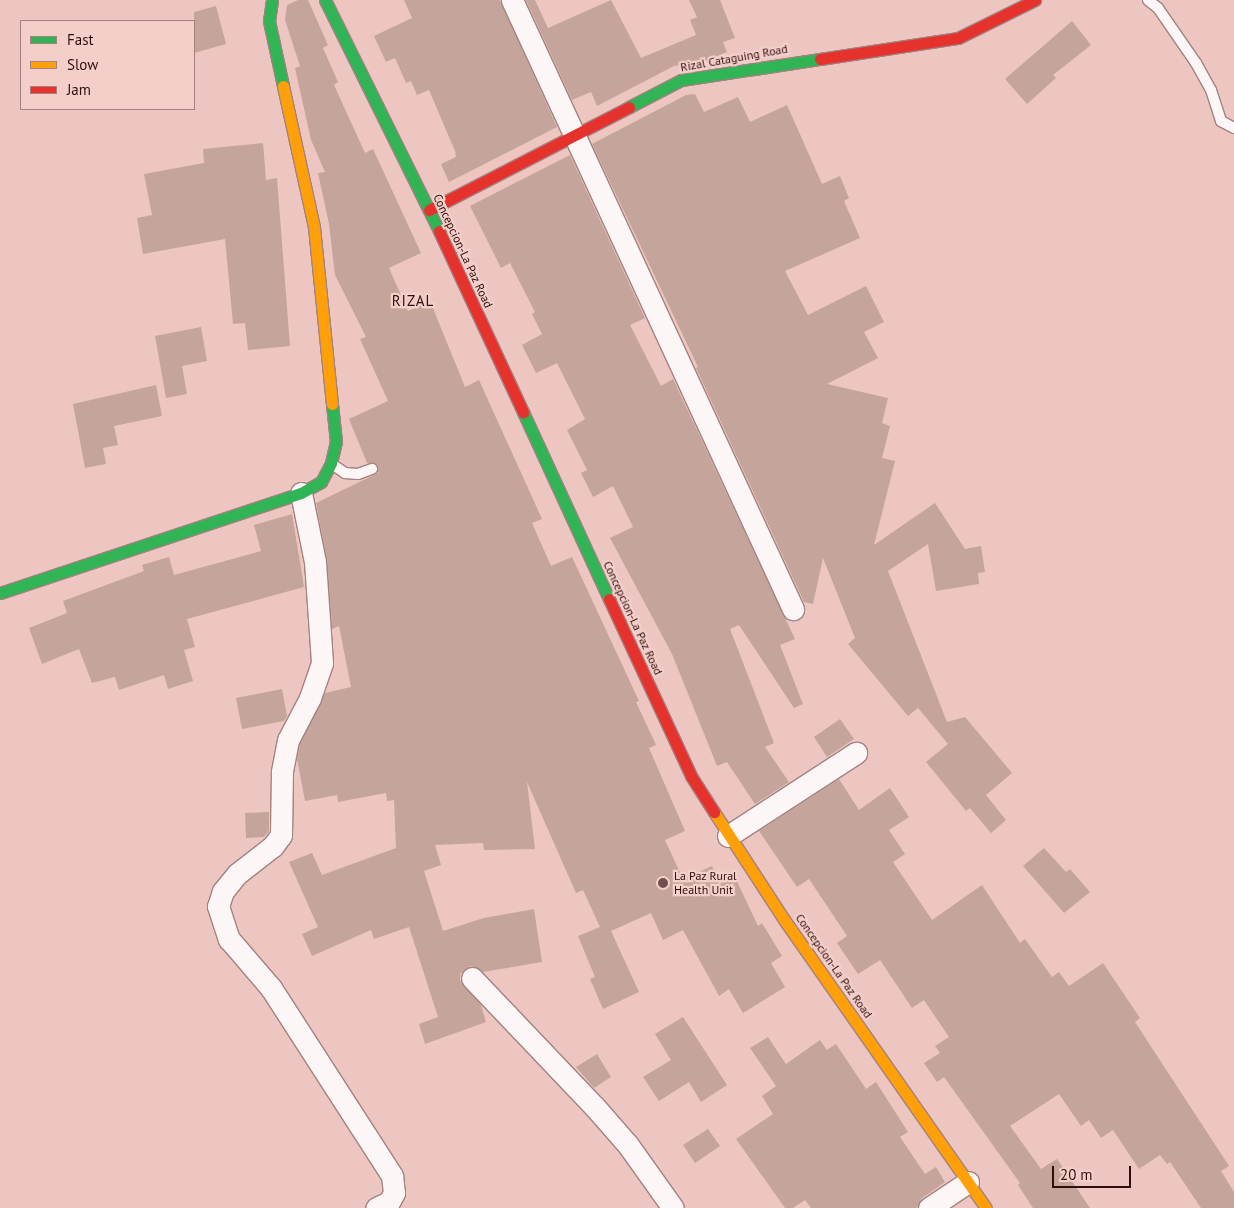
<!DOCTYPE html>
<style>
body{margin:0}
#map{position:relative;width:1234px;height:1208px;overflow:hidden;background:#edc6c1;font-family:"PT Sans",sans-serif}
div>[style]{position:absolute}
.building>*{inset:0;background:#c4a49b}
.roads{filter:drop-shadow(1px 0 #a38280) drop-shadow(-1px 0 #a38280) drop-shadow(0 1px #a38280) drop-shadow(0 -1px #a38280)}
.lane>*{height:10px;margin:-5px;padding:0 5px;transform-origin:5px;border-radius:5px;background:#fcf6f6}
.street>*{height:21px;margin:-10.5px;padding:0 10.5px;transform-origin:10.5px;border-radius:10.5px;background:#fcf6f6}
.fast>*{height:11px;margin:-5.5px;padding:0 5.5px;transform-origin:5.5px;border-radius:5.5px;background:#30b455}
.slow>*{height:11px;margin:-5.5px;padding:0 5.5px;transform-origin:5.5px;border-radius:5.5px;background:#ff9f0a}
.jam>*{height:11px;margin:-5.5px;padding:0 5.5px;transform-origin:5.5px;border-radius:5.5px;background:#e5322d}
.dots>*{width:14px;height:14px;translate:-50% -50%;box-sizing:border-box;border:2px solid #f4cfca;border-radius:50%}
span{translate:-50% -50%;white-space:nowrap;text-align:center;line-height:1.15;-webkit-text-stroke:4.5px #f4cfca;paint-order:stroke}
.street-label{font-size:12px;color:#2f0f0d}
.poi-label{font-size:12px;color:#2f0f0d}
.left{translate:0 -50%;text-align:left}
.quarter-label{font-size:15px;color:#2f0f0d;letter-spacing:1px}
.legend{position:absolute;left:20px;top:20px;width:175px;height:90px;box-sizing:border-box;background:#f4cfca;border:1px solid #a5827e;margin:0;padding:6px 9px;list-style:none;font-size:15px;color:#2f0f0d}
.legend li{display:flex;align-items:center;gap:10px;height:25px}
.legend b{width:25px;border:1px solid #a5827e}
.scale{position:absolute;left:1052px;top:1166px;width:79px;height:22px;box-sizing:border-box;border:2px solid #2f0f0d;border-top:0;padding-left:6px;font-size:15px;line-height:18px;white-space:nowrap;color:#2f0f0d;-webkit-text-stroke:4px #f4cfca;paint-order:stroke}
</style>
<div id="map">
<div class="building">
<div style="clip-path:polygon(298px 0,308px 0,328px 45px,323px 48px,338px 82px,334px 85px,365px 153px,373px 149px,421px 253px,389px 268px,408px 311px,430px 301px,465px 387px,479px 380px,542px 519px,532px 523px,551px 566px,572px 557px,639px 701px,636px 702px,656px 745px,649px 748px,685px 831px,665px 840px,683px 879px,712px 866px,719px 884px,735px 877px,758px 926px,762px 923px,782px 956px,771px 963px,785px 987px,743px 1013px,729px 989px,719px 996px,683px 930px,663px 940px,651px 913px,611px 931px,639px 992px,603px 1009px,590px 979px,595px 977px,578px 936px,600px 927px,583px 890px,576px 893px,527px 782px,535px 849px,484px 850px,483px 843px,435px 845px,441px 865px,424px 871px,443px 931px,484px 918px,534px 909px,542px 962px,483px 972px,470px 966px,460px 974px,460px 981px,481px 1005px,486px 1022px,425px 1044px,419px 1024px,438px 1017px,409px 927px,374px 939px,371px 930px,312px 956px,302px 934px,318px 927px,289px 862px,312px 853px,322px 875px,396px 848px,394px 800px,387px 801px,386px 793px,338px 802px,337px 795px,305px 801px,297px 759px,300px 744px,325px 693px,351px 687px,339px 626px,332px 629px,327px 561px,316px 503px,378px 473px,377px 464px,367px 463px,349px 419px,388px 401px,360px 339px,366px 337px,335px 275px,329px 224px,318px 173px,325px 172px,311px 140px,295px 68px,300px 66px,285px 20px,287px 5px)"></div>
<div style="clip-path:polygon(404px 0,500px 0,557px 127px,449px 182px,441px 164px,456px 157px,455px 151px,429px 90px,417px 95px,411px 81px,406px 83px,395px 58px,386px 62px,374px 36px,412px 18px)"></div>
<div style="clip-path:polygon(526px 0,535px 0,548px 28px,611px 0,641px 58px,696px 35px,690px 20px,697px 17px,689px 0,720px 0,735px 38px,723px 42px,727px 52px,709px 60px,674px 66px,597px 106px,591px 92px,572px 100px)"></div>
<div style="clip-path:polygon(216px 6px,226px 44px,194px 53px,194px 12px)"></div>
<div style="clip-path:polygon(1072px 21px,1091px 45px,1053px 75px,1056px 78px,1027px 104px,1005px 79px)"></div>
<div style="clip-path:polygon(695px 94px,704px 112px,738px 97px,750px 122px,787px 105px,822px 184px,840px 176px,849px 198px,844px 201px,860px 238px,785px 271px,808px 315px,866px 286px,884px 322px,864px 332px,878px 358px,827px 384px,888px 398px,882px 423px,890px 426px,882px 458px,895px 461px,874px 545px,935px 503px,965px 549px,981px 546px,985px 572px,978px 573px,979px 584px,936px 591px,928px 544px,888px 571px,947px 722px,965px 717px,1012px 773px,986px 795px,1006px 820px,991px 833px,970px 808px,966px 811px,926px 762px,948px 744px,918px 708px,908px 716px,848px 644px,855px 638px,823px 558px,813px 604px,804px 602px,696px 368px,698px 367px,592px 144px,686px 95px)"></div>
<div style="clip-path:polygon(263px 143px,266px 180px,277px 178px,290px 346px,248px 350px,245px 323px,233px 324px,225px 239px,143px 254px,137px 218px,152px 215px,144px 174px,204px 163px,203px 149px)"></div>
<div style="clip-path:polygon(570px 155px,645px 318px,630px 325px,661px 386px,673px 379px,795px 639px,780px 645px,803px 704px,794px 708px,739px 625px,730px 629px,774px 743px,765px 747px,789px 782px,755px 804px,727px 762px,717px 766px,672px 654px,610px 538px,633px 527px,613px 486px,593px 497px,581px 473px,587px 470px,567px 430px,585px 419px,557px 363px,536px 373px,522px 345px,542px 334px,532px 314px,535px 312px,510px 263px,501px 268px,470px 206px)"></div>
<div style="clip-path:polygon(201px 327px,207px 361px,182px 366px,187px 394px,166px 398px,155px 336px)"></div>
<div style="clip-path:polygon(156px 385px,162px 416px,114px 426px,118px 445px,103px 448px,106px 464px,85px 468px,73px 404px)"></div>
<div style="clip-path:polygon(292px 514px,304px 587px,187px 619px,195px 647px,184px 650px,193px 681px,168px 689px,164px 675px,119px 690px,115px 677px,92px 683px,79px 649px,42px 664px,29px 628px,67px 613px,63px 601px,144px 571px,142px 565px,169px 557px,174px 575px,261px 551px,254px 525px)"></div>
<div style="clip-path:polygon(282px 689px,287px 716px,284px 721px,242px 729px,236px 698px)"></div>
<div style="clip-path:polygon(840px 719px,854px 739px,827px 757px,814px 737px)"></div>
<div style="clip-path:polygon(839px 779px,859px 810px,890px 788px,909px 817px,889px 830px,905px 854px,893px 862px,932px 920px,982px 885px,1020px 943px,1025px 939px,1052px 977px,1059px 972px,1069px 986px,1103px 963px,1140px 1018px,1135px 1022px,1229px 1166px,1221px 1171px,1234px 1192px,1234px 1208px,1201px 1208px,1170px 1162px,1167px 1164px,1160px 1155px,1139px 1169px,1113px 1130px,1101px 1138px,1089px 1120px,1081px 1126px,1059px 1094px,1010px 1126px,1041px 1169px,1057px 1159px,1090px 1208px,1033px 1208px,1018px 1185px,1020px 1183px,944px 1077px,937px 1082px,924px 1063px,940px 1053px,935px 1046px,949px 1037px,924px 1000px,912px 1008px,880px 960px,858px 974px,837px 943px,847px 936px,809px 879px,797px 887px,759px 831px)"></div>
<div style="clip-path:polygon(269px 812px,269px 831px,264px 837px,246px 838px,245px 813px)"></div>
<div style="clip-path:polygon(1044px 848px,1066px 872px,1070px 869px,1090px 892px,1064px 913px,1023px 866px)"></div>
<div style="clip-path:polygon(683px 1017px,727px 1085px,701px 1102px,689px 1082px,659px 1101px,643px 1077px,671px 1060px,655px 1034px)"></div>
<div style="clip-path:polygon(768px 1037px,786px 1064px,820px 1040px,827px 1050px,836px 1044px,866px 1089px,876px 1082px,908px 1132px,900px 1137px,925px 1174px,936px 1167px,945px 1182px,922px 1198px,917px 1208px,811px 1208px,805px 1200px,793px 1208px,785px 1208px,736px 1139px,773px 1114px,762px 1096px,776px 1086px,750px 1048px)"></div>
<div style="clip-path:polygon(597px 1054px,611px 1077px,594px 1088px,576px 1067px)"></div>
<div style="clip-path:polygon(708px 1129px,720px 1146px,695px 1163px,683px 1145px)"></div>
</div>
<div class="roads">
<div class="lane">
<div style="left:1148px;top:0;width:13px;rotate:39deg"></div>
<div style="left:1158px;top:8px;width:67px;rotate:55.4deg"></div>
<div style="left:1196px;top:63px;width:31px;rotate:61deg"></div>
<div style="left:1211px;top:90px;width:33px;rotate:72deg"></div>
<div style="left:1221px;top:121px;width:15px;rotate:28deg"></div>
<div style="left:332px;top:464px;width:16px;rotate:35deg"></div>
<div style="left:345px;top:473px;width:13px;rotate:4deg"></div>
<div style="left:358px;top:474px;width:15px;rotate:-20deg"></div>
</div>
<div class="street">
<div style="left:512px;top:0;width:671px;rotate:65.23deg"></div>
<div style="left:301px;top:493px;width:70px;rotate:78.5deg"></div>
<div style="left:315px;top:562px;width:101px;rotate:86deg"></div>
<div style="left:322px;top:663px;width:37px;rotate:109deg"></div>
<div style="left:310px;top:698px;width:47px;rotate:117.6deg"></div>
<div style="left:288px;top:740px;width:33px;rotate:101deg"></div>
<div style="left:282px;top:772px;width:63px;rotate:90.9deg"></div>
<div style="left:281px;top:835px;width:14px;rotate:126deg"></div>
<div style="left:273px;top:846px;width:46px;rotate:142.1deg"></div>
<div style="left:237px;top:874px;width:22px;rotate:129deg"></div>
<div style="left:223px;top:891px;width:16px;rotate:108deg"></div>
<div style="left:218px;top:906px;width:35px;rotate:72deg"></div>
<div style="left:229px;top:939px;width:65px;rotate:49.4deg"></div>
<div style="left:271px;top:988px;width:224px;rotate:57.2deg"></div>
<div style="left:392px;top:1176px;width:17px;rotate:83deg"></div>
<div style="left:394px;top:1193px;width:10px;rotate:119deg"></div>
<div style="left:389px;top:1202px;width:14px;rotate:155deg"></div>
<div style="left:728px;top:836px;width:153px;rotate:-33deg"></div>
<div style="left:472px;top:978px;width:177px;rotate:46.4deg"></div>
<div style="left:594px;top:1106px;width:52px;rotate:48.9deg"></div>
<div style="left:628px;top:1145px;width:77px;rotate:54.5deg"></div>
<div style="left:929px;top:1208px;width:47px;rotate:-33.7deg"></div>
</div>
<div class="fast">
<div style="left:272px;top:0;width:21px;rotate:98deg"></div>
<div style="left:269px;top:21px;width:66px;rotate:77.8deg"></div>
<div style="left:325px;top:0;width:258px;rotate:63.7deg"></div>
<div style="left:629px;top:107px;width:59px;rotate:-27.4deg"></div>
<div style="left:681px;top:80px;width:141px;rotate:-8.6deg"></div>
<div style="left:523px;top:412px;width:206px;rotate:65.3deg"></div>
<div style="left:0;top:593px;width:317px;rotate:-18.4deg"></div>
<div style="left:301px;top:493px;width:23px;rotate:-29deg"></div>
<div style="left:321px;top:482px;width:21px;rotate:-62deg"></div>
<div style="left:331px;top:463px;width:22px;rotate:-77deg"></div>
<div style="left:336px;top:442px;width:38px;rotate:-96deg"></div>
</div>
<div class="slow">
<div style="left:283px;top:86px;width:144px;rotate:77.6deg"></div>
<div style="left:314px;top:227px;width:178px;rotate:84.2deg"></div>
<div style="left:714px;top:812px;width:130px;rotate:56.9deg"></div>
<div style="left:785px;top:921px;width:350px;rotate:55deg"></div>
</div>
<div class="jam">
<div style="left:820px;top:59px;width:140px;rotate:-8.7deg"></div>
<div style="left:958px;top:38px;width:86px;rotate:-26.3deg"></div>
<div style="left:429px;top:210px;width:225px;rotate:-27.2deg"></div>
<div style="left:439px;top:231px;width:200px;rotate:65.1deg"></div>
<div style="left:609px;top:599px;width:195px;rotate:65.1deg"></div>
<div style="left:691px;top:776px;width:43px;rotate:57.4deg"></div>
</div>
</div>
<div class="dots">
<div style="left:663px;top:883px;background:#724f4c"></div>
</div>
<div class="street-label">
<span style="left:734px;top:58px;rotate:-10deg">Rizal Cataguing Road</span>
<span style="left:463px;top:251px;rotate:65deg">Concepcion-La Paz Road</span>
<span style="left:633px;top:618px;rotate:65deg">Concepcion-La Paz Road</span>
<span style="left:834px;top:966px;rotate:55deg">Concepcion-La Paz Road</span>
</div>
<div class="poi-label">
<span class="left" style="left:674px;top:883px">La Paz Rural<br>Health Unit</span>
</div>
<div class="quarter-label">
<span style="left:413px;top:301px">RIZAL</span>
</div>
<ul class="legend">
<li><b style="height:6px;background:#30b455"></b>Fast</li>
<li><b style="height:6px;background:#ff9f0a"></b>Slow</li>
<li><b style="height:6px;background:#e5322d"></b>Jam</li>
</ul>
<div class="scale">20 m</div>
</div>
